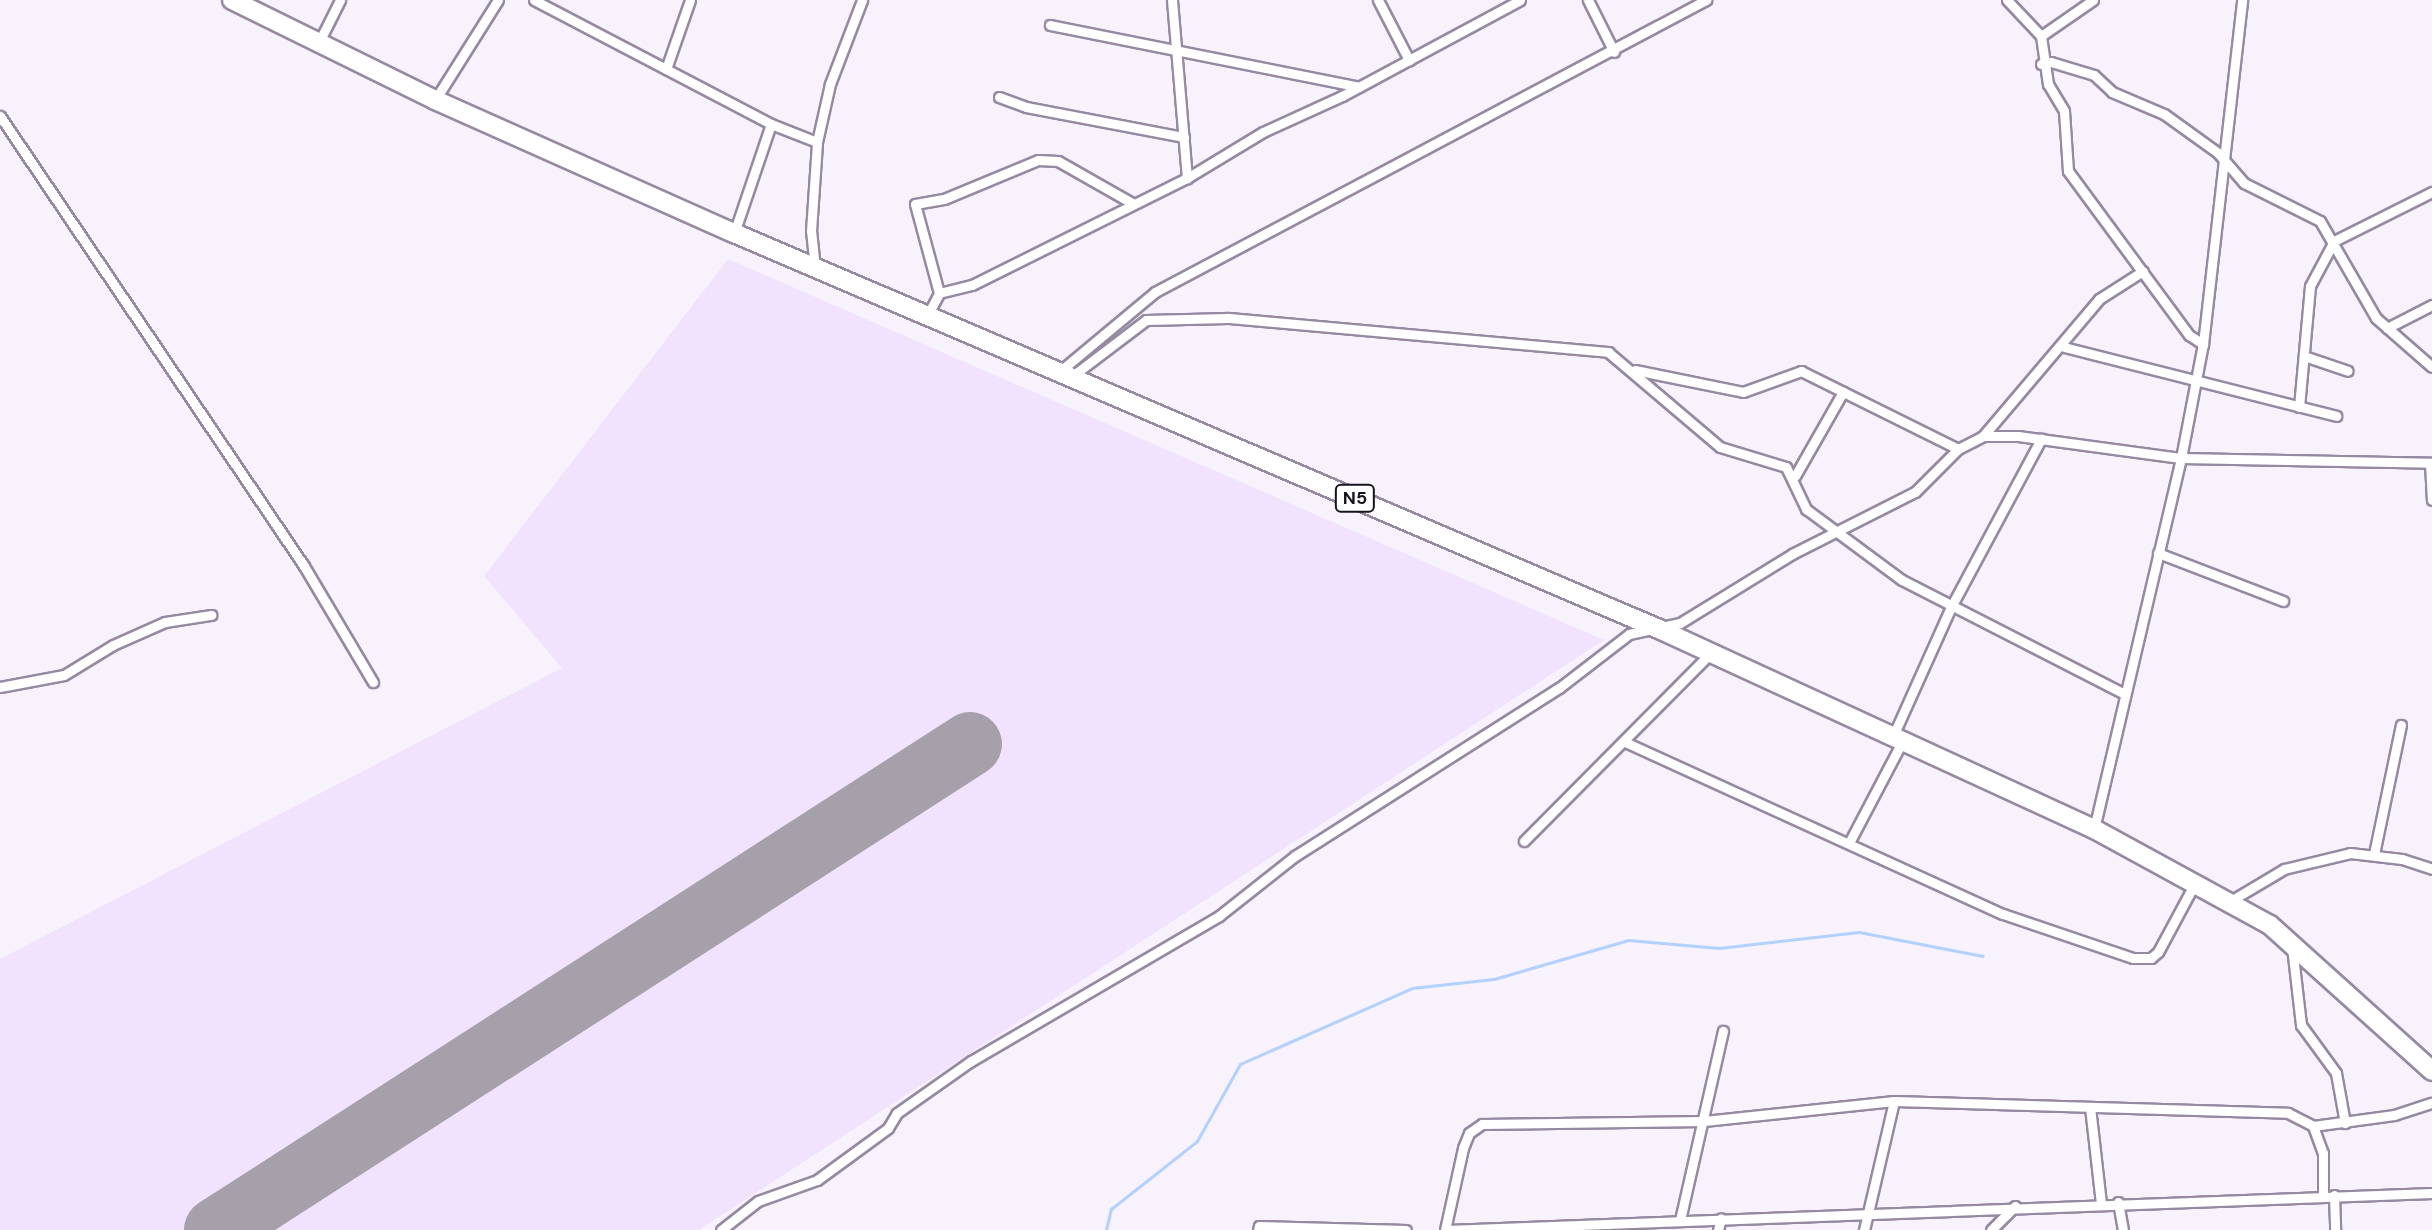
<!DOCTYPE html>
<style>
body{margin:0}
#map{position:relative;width:2432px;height:1230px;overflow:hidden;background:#f8f2fd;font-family:"DM Sans",sans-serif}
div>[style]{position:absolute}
.built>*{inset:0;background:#f1e3fe}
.stream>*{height:3px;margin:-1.5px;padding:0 1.5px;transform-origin:1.5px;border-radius:1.5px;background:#b2d1fe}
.runway>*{height:64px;margin:-32px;padding:0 32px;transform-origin:32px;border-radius:32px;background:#a6a0aa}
.roads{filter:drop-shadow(2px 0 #9689a2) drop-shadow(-2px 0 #9689a2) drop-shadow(0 2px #9689a2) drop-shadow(0 -2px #9689a2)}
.street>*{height:9px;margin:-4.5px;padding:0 4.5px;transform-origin:4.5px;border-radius:4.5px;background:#fff}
.highway>*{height:18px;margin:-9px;padding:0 9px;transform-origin:9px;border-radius:9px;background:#fff}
span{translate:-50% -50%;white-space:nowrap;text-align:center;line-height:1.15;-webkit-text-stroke:6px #fff;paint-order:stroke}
.shield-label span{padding:2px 6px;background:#fff;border:2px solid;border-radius:6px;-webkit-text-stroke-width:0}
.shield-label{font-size:18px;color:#18131c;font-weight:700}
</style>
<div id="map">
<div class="built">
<div style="clip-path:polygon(728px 259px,1604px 640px,699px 1230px,0 1230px,0 959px,562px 668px,484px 576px)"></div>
</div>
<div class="stream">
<div style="left:1106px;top:1230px;width:22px;rotate:-77deg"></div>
<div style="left:1111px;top:1209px;width:110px;rotate:-38.3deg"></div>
<div style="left:1197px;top:1141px;width:88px;rotate:-60.8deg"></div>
<div style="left:1240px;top:1064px;width:188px;rotate:-23.8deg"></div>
<div style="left:1412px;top:988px;width:82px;rotate:-6.3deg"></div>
<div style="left:1494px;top:979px;width:140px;rotate:-16.2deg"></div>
<div style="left:1628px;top:940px;width:91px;rotate:5deg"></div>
<div style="left:1719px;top:948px;width:141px;rotate:-6.5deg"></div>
<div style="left:1859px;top:932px;width:126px;rotate:11deg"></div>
</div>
<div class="runway">
<div style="left:216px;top:1230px;width:897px;rotate:-32.8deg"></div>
</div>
<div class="roads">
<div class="street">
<div style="left:534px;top:0;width:267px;rotate:27.6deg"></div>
<div style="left:771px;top:124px;width:115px;rotate:108.7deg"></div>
<div style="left:1172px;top:0;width:179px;rotate:85.2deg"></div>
<div style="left:1378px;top:0;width:68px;rotate:62.7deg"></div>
<div style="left:1588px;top:0;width:58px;rotate:63.4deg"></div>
<div style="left:2007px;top:0;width:50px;rotate:46.6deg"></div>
<div style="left:2093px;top:0;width:63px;rotate:145.3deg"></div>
<div style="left:2041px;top:36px;width:49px;rotate:81.7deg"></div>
<div style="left:2048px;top:84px;width:31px;rotate:59deg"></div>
<div style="left:2064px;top:111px;width:60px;rotate:86.2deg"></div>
<div style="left:2068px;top:171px;width:204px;rotate:53.6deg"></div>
<div style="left:2189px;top:335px;width:17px;rotate:33deg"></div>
<div style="left:1050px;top:25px;width:315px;rotate:11.3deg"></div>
<div style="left:319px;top:42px;width:47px;rotate:-63.4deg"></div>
<div style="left:2041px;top:64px;width:10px;rotate:-11deg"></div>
<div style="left:2051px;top:62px;width:45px;rotate:16.8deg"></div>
<div style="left:2094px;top:75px;width:25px;rotate:43deg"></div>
<div style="left:2112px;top:92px;width:56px;rotate:22.9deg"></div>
<div style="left:2164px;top:114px;width:67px;rotate:35.8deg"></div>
<div style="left:2218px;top:153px;width:40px;rotate:49deg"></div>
<div style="left:2244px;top:183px;width:85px;rotate:26.6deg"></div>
<div style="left:2320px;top:221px;width:112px;rotate:60deg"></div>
<div style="left:2376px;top:318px;width:74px;rotate:41.2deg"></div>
<div style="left:666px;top:69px;width:73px;rotate:-70.8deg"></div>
<div style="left:999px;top:97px;width:29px;rotate:20deg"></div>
<div style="left:1026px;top:107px;width:161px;rotate:10.8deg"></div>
<div style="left:435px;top:100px;width:118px;rotate:-57.8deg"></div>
<div style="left:0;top:116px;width:543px;rotate:55.96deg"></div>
<div style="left:304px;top:566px;width:135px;rotate:59.3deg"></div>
<div style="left:771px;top:124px;width:49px;rotate:21.4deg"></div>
<div style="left:815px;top:268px;width:37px;rotate:-96deg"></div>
<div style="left:811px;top:231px;width:89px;rotate:-86.1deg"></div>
<div style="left:817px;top:142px;width:59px;rotate:-77.4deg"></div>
<div style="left:830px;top:84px;width:90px;rotate:-69.1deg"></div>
<div style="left:939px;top:293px;width:92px;rotate:-105.1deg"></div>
<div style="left:915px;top:204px;width:29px;rotate:-10deg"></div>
<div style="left:944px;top:199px;width:102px;rotate:-22.5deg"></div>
<div style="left:1038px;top:160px;width:20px;rotate:3deg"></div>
<div style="left:1058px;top:161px;width:85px;rotate:29.6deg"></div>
<div style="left:927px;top:316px;width:26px;rotate:-62deg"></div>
<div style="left:939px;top:293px;width:34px;rotate:-14deg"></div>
<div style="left:972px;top:285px;width:240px;rotate:-26.5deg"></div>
<div style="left:1187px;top:178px;width:89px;rotate:-31.2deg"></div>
<div style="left:1263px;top:132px;width:87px;rotate:-24.5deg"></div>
<div style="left:1342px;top:96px;width:202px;rotate:-28.3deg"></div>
<div style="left:2387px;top:328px;width:51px;rotate:-27.1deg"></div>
<div style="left:2064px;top:347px;width:281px;rotate:14.2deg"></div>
<div style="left:2304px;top:356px;width:46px;rotate:18.8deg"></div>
<div style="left:1635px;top:370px;width:110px;rotate:11.5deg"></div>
<div style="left:1743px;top:392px;width:62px;rotate:-19.9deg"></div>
<div style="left:1801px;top:371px;width:175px;rotate:26.4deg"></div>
<div style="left:1059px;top:372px;width:125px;rotate:-39.8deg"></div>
<div style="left:1155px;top:292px;width:624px;rotate:-27.92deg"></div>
<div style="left:1071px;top:377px;width:94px;rotate:-37.2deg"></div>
<div style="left:1146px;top:320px;width:82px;rotate:-1.4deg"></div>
<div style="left:1228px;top:318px;width:382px;rotate:5.1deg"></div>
<div style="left:1608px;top:352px;width:147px;rotate:40.3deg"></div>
<div style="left:1720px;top:447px;width:69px;rotate:16.9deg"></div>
<div style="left:1786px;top:467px;width:47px;rotate:64.5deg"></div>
<div style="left:1806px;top:509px;width:119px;rotate:36.5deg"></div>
<div style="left:1902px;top:580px;width:248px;rotate:27.1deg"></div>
<div style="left:2299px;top:407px;width:121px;rotate:-84.8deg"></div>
<div style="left:2310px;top:286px;width:51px;rotate:-61.9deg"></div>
<div style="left:2334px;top:241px;width:110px;rotate:-26.6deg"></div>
<div style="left:1983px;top:436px;width:180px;rotate:-49.7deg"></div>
<div style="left:2099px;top:299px;width:52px;rotate:-32.5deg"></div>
<div style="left:2430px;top:463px;width:37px;rotate:87deg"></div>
<div style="left:1795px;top:476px;width:97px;rotate:-60.3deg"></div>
<div style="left:2158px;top:553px;width:134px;rotate:21deg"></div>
<div style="left:0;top:687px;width:65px;rotate:-10.6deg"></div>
<div style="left:64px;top:675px;width:57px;rotate:-31.5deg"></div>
<div style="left:113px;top:645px;width:57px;rotate:-23.9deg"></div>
<div style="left:165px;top:622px;width:47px;rotate:-8.7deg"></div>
<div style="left:1893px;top:736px;width:141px;rotate:-65.8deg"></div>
<div style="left:1951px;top:607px;width:191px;rotate:-61.8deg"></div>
<div style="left:1625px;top:742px;width:415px;rotate:24.5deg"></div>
<div style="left:2003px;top:914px;width:137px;rotate:18.7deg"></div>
<div style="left:2133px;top:958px;width:18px"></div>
<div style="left:2151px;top:958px;width:9px;rotate:-41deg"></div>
<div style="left:2158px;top:952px;width:81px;rotate:-61.8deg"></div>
<div style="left:2094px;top:829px;width:381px;rotate:-76.8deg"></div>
<div style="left:2181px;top:458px;width:116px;rotate:-79.1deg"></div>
<div style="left:2203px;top:344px;width:346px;rotate:-83.5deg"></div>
<div style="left:1524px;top:841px;width:265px;rotate:-45.2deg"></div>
<div style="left:1850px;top:841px;width:114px;rotate:-62.3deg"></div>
<div style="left:2374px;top:854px;width:132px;rotate:-78.2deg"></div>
<div style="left:2232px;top:900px;width:61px;rotate:-30.8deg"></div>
<div style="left:2284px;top:869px;width:68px;rotate:-13.6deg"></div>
<div style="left:2350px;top:853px;width:52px;rotate:6.6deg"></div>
<div style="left:2402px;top:859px;width:32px;rotate:18deg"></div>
<div style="left:2292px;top:947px;width:79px;rotate:83.4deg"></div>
<div style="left:2301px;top:1025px;width:59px;rotate:53.9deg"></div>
<div style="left:2336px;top:1073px;width:51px;rotate:79.8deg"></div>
<div style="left:2090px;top:1107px;width:97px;rotate:83.5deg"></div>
<div style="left:2313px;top:1126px;width:82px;rotate:-7.7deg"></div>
<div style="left:2394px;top:1115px;width:40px;rotate:-18deg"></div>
<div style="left:2334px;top:1195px;width:35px;rotate:88deg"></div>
<div style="left:2118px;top:1202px;width:28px;rotate:80deg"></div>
<div style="left:1680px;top:1220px;width:194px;rotate:-77.2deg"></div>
<div style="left:721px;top:1230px;width:47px;rotate:-38.1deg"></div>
<div style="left:758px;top:1201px;width:63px;rotate:-19.6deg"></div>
<div style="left:817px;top:1180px;width:88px;rotate:-36.2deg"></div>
<div style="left:888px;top:1128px;width:17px;rotate:-59deg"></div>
<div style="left:897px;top:1113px;width:90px;rotate:-35.1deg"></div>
<div style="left:971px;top:1061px;width:287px;rotate:-30.3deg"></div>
<div style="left:1219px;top:916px;width:97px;rotate:-38.3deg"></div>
<div style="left:1295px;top:856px;width:313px;rotate:-32.5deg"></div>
<div style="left:1559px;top:688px;width:88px;rotate:-37.6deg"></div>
<div style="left:1629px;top:634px;width:52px;rotate:-12.2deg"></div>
<div style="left:1680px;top:623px;width:132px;rotate:-31.6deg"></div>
<div style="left:1792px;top:554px;width:138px;rotate:-26.8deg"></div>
<div style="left:1915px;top:492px;width:61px;rotate:-45deg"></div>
<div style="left:1958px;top:449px;width:28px;rotate:-27deg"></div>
<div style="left:1983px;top:436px;width:35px"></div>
<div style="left:2018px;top:436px;width:164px;rotate:7.7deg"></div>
<div style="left:2181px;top:458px;width:251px;rotate:1.1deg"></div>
<div style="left:1258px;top:1230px;width:4px;rotate:-76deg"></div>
<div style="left:1259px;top:1226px;width:147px;rotate:1.6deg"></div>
<div style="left:1445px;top:1230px;width:84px;rotate:-77.6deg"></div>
<div style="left:1463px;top:1148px;width:16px;rotate:-68deg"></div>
<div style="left:1469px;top:1133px;width:16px;rotate:-35deg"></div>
<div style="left:1482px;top:1124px;width:222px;rotate:-0.8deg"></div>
<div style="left:1704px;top:1121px;width:191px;rotate:-6deg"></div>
<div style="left:1894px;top:1101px;width:394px;rotate:1.7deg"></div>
<div style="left:2288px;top:1113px;width:28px;rotate:27deg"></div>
<div style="left:2313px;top:1126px;width:29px;rotate:70deg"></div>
<div style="left:2323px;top:1153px;width:42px;rotate:90deg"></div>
<div style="left:1446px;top:1230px;width:987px;rotate:-2.15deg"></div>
<div style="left:1718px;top:1230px;width:12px;rotate:-76deg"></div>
<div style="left:1864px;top:1230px;width:132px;rotate:-76.9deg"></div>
<div style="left:1991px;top:1230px;width:34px;rotate:-45deg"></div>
</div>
<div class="highway">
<div style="left:232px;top:0;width:226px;rotate:26.2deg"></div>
<div style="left:435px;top:100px;width:327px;rotate:24deg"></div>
<div style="left:734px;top:233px;width:1006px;rotate:23.18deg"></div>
<div style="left:1659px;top:629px;width:479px;rotate:24.7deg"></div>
<div style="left:2094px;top:829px;width:200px;rotate:28.6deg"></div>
<div style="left:2270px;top:925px;width:218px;rotate:42deg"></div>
</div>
</div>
<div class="shield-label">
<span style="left:1355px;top:498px">N5</span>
</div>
</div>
